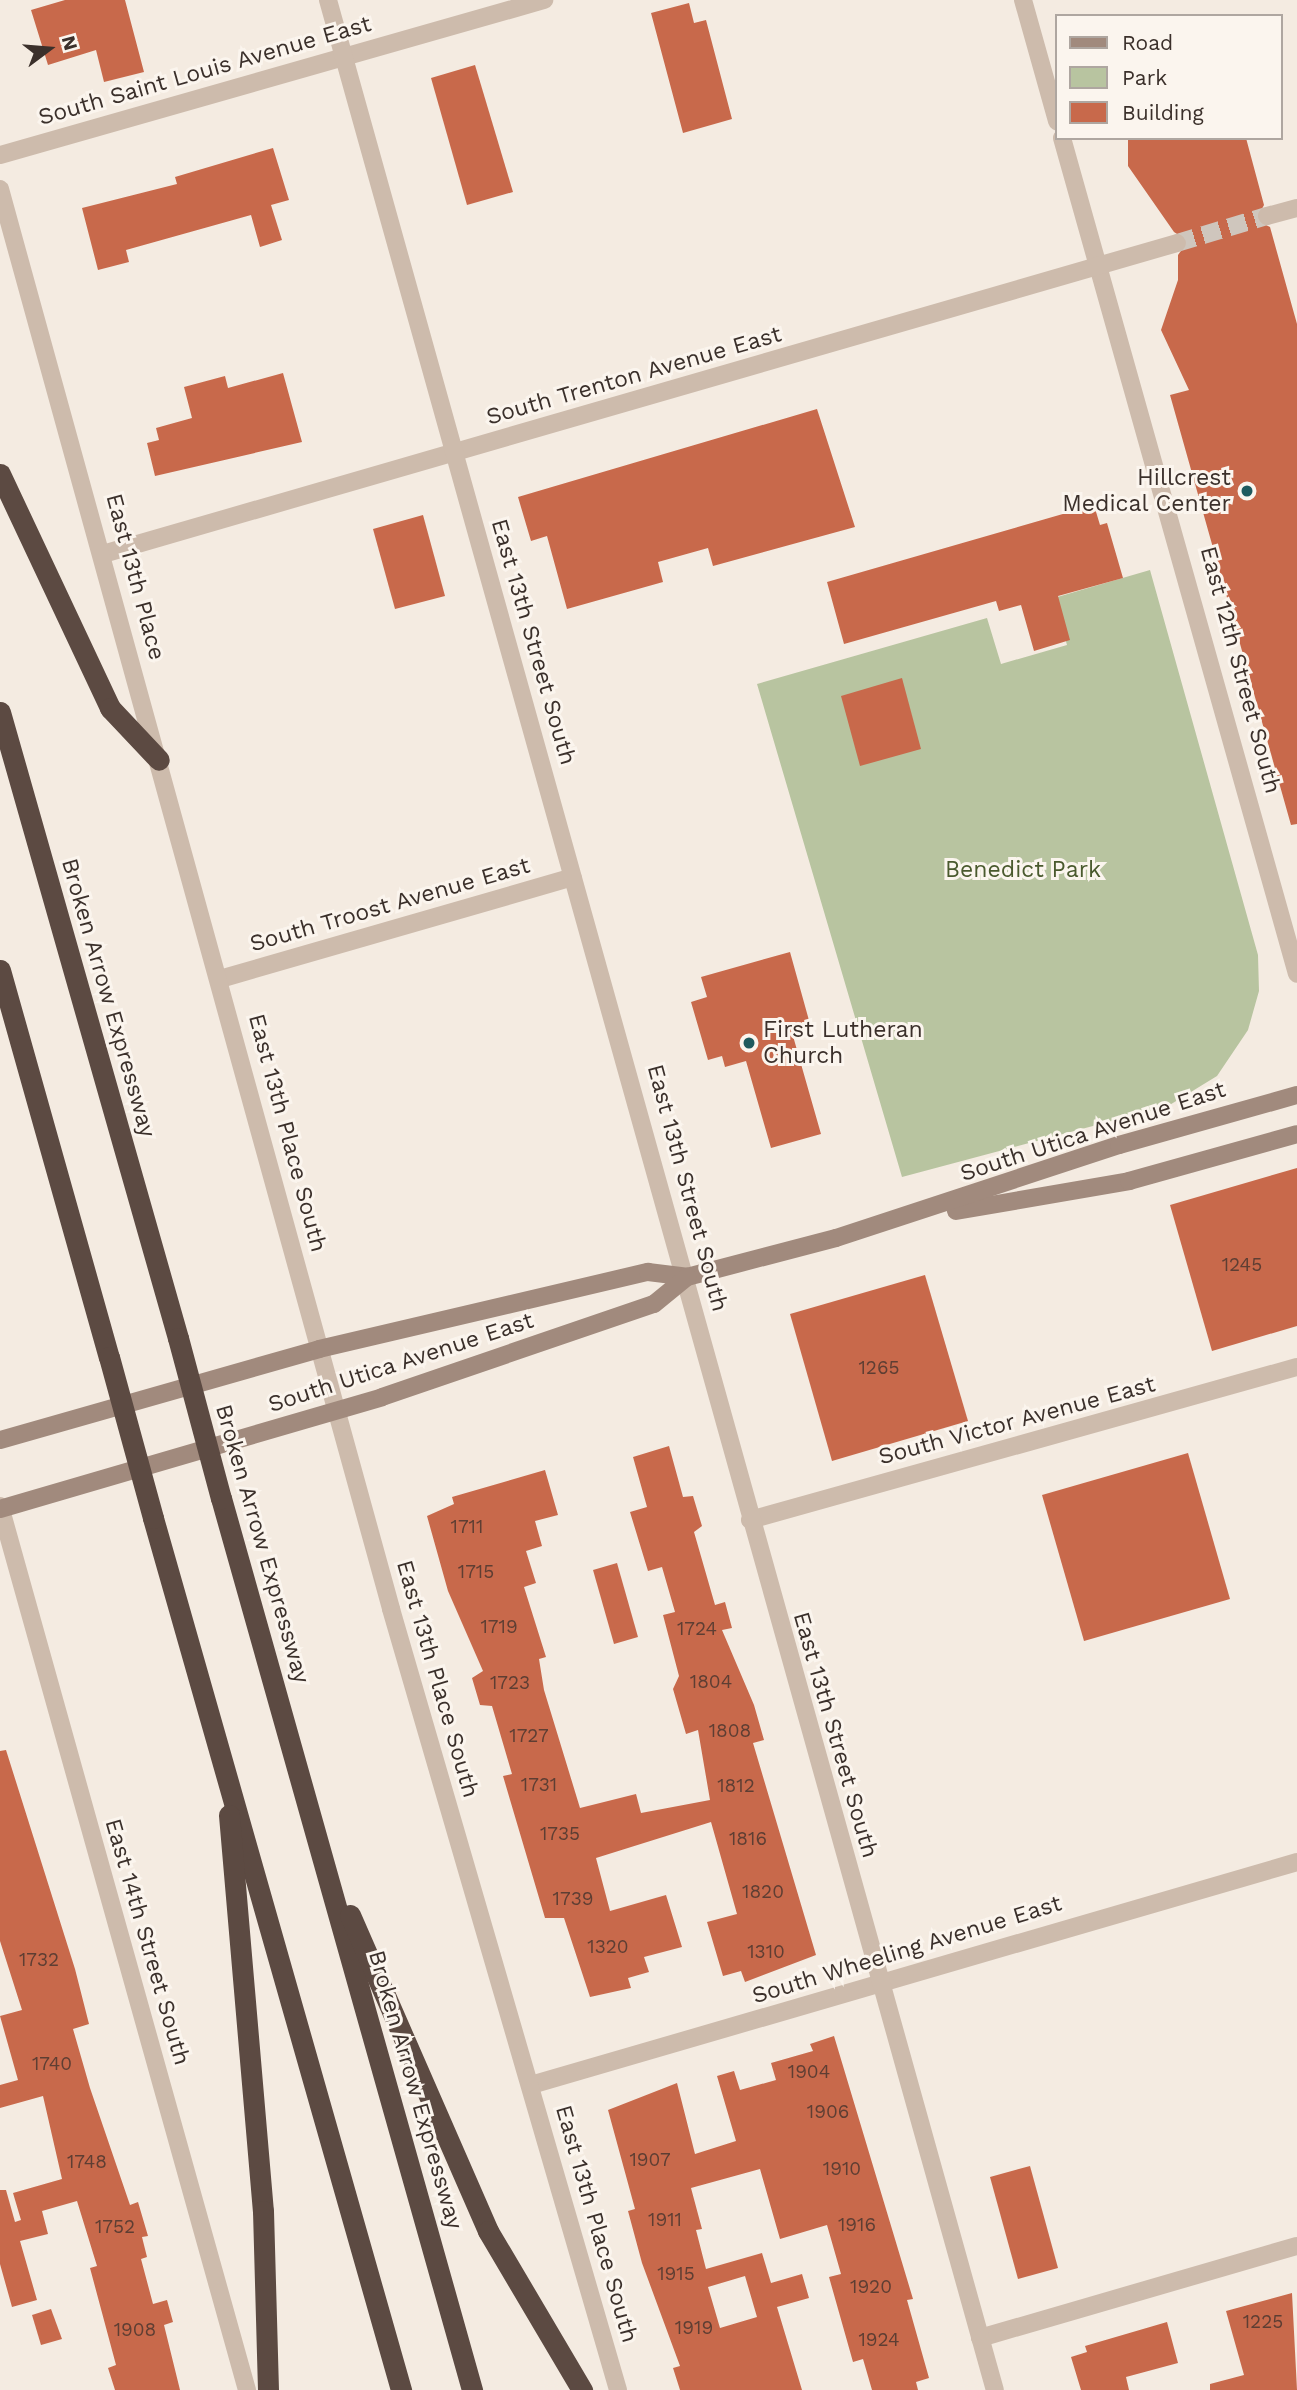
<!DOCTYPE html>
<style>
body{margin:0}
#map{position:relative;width:1297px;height:2390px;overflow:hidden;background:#f4ebe1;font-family:"Work Sans",sans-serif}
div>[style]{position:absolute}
.green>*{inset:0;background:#b8c4a0}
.building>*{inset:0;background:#c8694b}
.minor-tunnel>*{height:18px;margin-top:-9px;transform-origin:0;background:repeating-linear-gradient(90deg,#cfc6bd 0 18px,transparent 0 27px)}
.minor>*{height:18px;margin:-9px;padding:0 9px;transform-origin:9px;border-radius:9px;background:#cdbbac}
.tertiary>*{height:18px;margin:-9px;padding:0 9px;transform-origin:9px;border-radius:9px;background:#cdbbac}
.secondary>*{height:18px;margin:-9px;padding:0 9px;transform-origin:9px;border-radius:9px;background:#a18a7d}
.motorway>*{height:21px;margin:-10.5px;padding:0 10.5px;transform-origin:10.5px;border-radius:10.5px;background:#5c4a42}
.motorway-bridge>*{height:21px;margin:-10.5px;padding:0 10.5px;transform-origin:10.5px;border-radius:10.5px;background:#5c4a42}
.dots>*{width:19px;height:19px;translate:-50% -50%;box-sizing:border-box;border:4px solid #fbf5ee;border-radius:50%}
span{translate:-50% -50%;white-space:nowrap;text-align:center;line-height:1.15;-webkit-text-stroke:6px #fbf5ee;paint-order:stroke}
.number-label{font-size:19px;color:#5e3e33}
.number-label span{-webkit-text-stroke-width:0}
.street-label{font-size:23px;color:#3b302b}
.poi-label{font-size:23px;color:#3b302b}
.right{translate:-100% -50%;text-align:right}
.left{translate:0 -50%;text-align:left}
.park-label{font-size:23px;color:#4a5a2e}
.legend{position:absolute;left:1055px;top:14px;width:228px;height:126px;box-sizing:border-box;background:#fbf5ee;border:2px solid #aea6a0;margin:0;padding:9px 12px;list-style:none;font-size:21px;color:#3b302b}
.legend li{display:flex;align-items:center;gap:14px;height:35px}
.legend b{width:35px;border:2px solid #aea6a0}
.north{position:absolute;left:14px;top:14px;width:70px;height:70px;-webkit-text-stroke:5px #fbf5ee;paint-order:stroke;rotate:74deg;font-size:19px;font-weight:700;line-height:28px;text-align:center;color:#3b302b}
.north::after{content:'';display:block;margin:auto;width:24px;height:32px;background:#3b302b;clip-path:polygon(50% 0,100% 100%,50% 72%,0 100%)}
</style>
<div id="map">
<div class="green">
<div style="clip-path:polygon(1150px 570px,1258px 955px,1259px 991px,1248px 1030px,1217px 1076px,1168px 1106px,902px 1177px,757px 684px,987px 618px,1001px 664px,1067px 645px,1054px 598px)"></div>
</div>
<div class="building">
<div style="clip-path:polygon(65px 0,125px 0,144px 72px,104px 82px,96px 50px,48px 65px,31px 10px)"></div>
<div style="clip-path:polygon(689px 3px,694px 23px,706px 20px,732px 119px,683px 133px,651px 13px)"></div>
<div style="clip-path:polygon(475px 65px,513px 192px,467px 205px,431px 78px)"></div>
<div style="clip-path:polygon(1128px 138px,1246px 138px,1264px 205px,1256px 220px,1270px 227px,1297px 324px,1297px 824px,1291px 825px,1170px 395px,1189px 390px,1161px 330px,1178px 280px,1178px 255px,1188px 241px,1174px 232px,1128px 166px)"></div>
<div style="clip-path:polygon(273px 148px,289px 200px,271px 205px,282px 240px,260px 247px,251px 215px,126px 250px,129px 262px,98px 270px,82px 208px,177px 184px,175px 177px)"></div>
<div style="clip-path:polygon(283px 373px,302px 442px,155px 476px,147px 443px,159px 440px,156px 428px,192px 418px,184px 387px,225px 376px,228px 388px)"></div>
<div style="clip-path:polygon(817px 409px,855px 527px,713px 566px,708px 548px,658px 562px,663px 582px,567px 609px,547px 536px,531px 541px,518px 497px)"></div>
<div style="clip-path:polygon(1094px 505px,1100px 525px,1107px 523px,1123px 578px,1058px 596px,1070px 640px,1034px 651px,1021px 605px,999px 611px,996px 601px,844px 644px,827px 582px)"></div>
<div style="clip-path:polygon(423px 515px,445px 596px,395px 609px,373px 529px)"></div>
<div style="clip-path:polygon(902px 678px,921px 749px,860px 766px,841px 696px)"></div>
<div style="clip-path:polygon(790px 952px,810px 1024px,791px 1029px,821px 1134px,771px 1148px,746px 1061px,725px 1067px,722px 1056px,708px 1060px,691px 1002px,707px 997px,701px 977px)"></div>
<div style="clip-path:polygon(1297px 1168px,1297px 1326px,1212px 1351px,1170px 1205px)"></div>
<div style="clip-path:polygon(925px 1275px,968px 1421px,832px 1461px,790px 1314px)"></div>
<div style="clip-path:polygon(669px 1446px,683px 1497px,693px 1496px,702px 1526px,694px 1532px,715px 1605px,725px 1602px,732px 1628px,722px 1630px,754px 1705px,764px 1740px,753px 1743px,816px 1955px,745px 1982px,741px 1971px,723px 1976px,707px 1922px,737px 1914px,711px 1822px,596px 1858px,610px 1911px,666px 1895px,682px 1947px,644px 1957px,649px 1972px,628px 1978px,631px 1988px,590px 1997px,564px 1918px,545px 1918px,503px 1776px,512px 1774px,492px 1706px,480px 1705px,472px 1678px,483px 1671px,448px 1591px,427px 1516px,454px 1504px,452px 1497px,545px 1470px,558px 1515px,535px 1521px,542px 1546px,526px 1551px,536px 1583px,524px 1587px,546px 1657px,539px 1659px,544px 1690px,580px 1808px,636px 1794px,641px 1813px,710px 1800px,698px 1730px,686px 1734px,673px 1689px,679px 1676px,663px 1615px,675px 1612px,662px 1567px,648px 1571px,630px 1512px,647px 1507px,633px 1457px)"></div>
<div style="clip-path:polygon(1188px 1453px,1230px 1599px,1084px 1641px,1042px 1495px)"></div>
<div style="clip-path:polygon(617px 1563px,638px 1637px,614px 1644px,593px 1570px)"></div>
<div style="clip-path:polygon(6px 1750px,75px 1969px,89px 2024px,73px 2029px,90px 2088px,130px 2205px,138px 2202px,148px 2236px,142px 2237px,147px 2257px,141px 2259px,153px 2304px,167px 2300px,173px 2322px,164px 2325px,180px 2390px,115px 2390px,108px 2368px,116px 2365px,90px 2268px,97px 2266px,77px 2201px,42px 2211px,48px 2234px,20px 2241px,37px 2300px,12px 2307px,0 2264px,0 2190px,6px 2190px,15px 2222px,21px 2220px,13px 2193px,62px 2179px,43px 2096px,0 2108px,0 2085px,18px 2080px,0 2016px,22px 2010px,0 1941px,0 1751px)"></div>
<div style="clip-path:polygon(evenodd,834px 2036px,913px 2299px,907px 2300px,929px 2378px,916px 2382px,918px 2390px,872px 2390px,863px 2359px,853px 2362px,829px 2277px,841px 2274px,827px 2225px,780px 2239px,760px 2169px,691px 2188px,702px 2229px,696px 2230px,706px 2269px,762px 2253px,771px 2283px,802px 2274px,809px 2298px,777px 2307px,802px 2390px,680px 2390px,673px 2368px,680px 2366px,642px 2263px,628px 2211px,635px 2209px,608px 2110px,677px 2083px,695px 2154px,736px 2141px,717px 2076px,734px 2071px,740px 2090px,776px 2080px,771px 2063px,813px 2051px,810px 2044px,834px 2036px,745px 2276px,757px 2317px,720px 2328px,708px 2287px,745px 2276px)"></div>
<div style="clip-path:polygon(1030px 2166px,1058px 2268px,1018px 2279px,990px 2177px)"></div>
<div style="clip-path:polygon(1292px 2293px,1297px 2390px,1210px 2390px,1210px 2384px,1244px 2375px,1226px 2311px)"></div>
<div style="clip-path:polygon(51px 2309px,62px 2339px,41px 2345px,32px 2315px)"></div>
<div style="clip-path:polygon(1167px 2322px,1178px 2363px,1126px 2377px,1129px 2390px,1081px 2390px,1071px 2357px,1087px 2352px,1085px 2346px)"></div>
</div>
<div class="minor-tunnel">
<div style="left:1177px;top:243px;width:94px;rotate:-16.7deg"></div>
</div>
<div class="minor">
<div style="left:1023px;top:0;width:126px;rotate:74.3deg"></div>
<div style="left:1062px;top:138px;width:868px;rotate:74.3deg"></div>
<div style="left:0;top:155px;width:566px;rotate:-15.9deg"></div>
<div style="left:1267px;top:216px;width:31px;rotate:-15deg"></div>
<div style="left:103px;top:554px;width:1118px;rotate:-16.15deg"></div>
<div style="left:220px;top:979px;width:367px;rotate:-16.1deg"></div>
<div style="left:750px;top:1520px;width:568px;rotate:-15.63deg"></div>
<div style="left:531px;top:2085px;width:798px;rotate:-16.23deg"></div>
<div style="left:980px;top:2338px;width:330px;rotate:-16.2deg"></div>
</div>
<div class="tertiary">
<div style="left:328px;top:0;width:2481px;rotate:74.41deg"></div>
<div style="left:0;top:189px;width:1473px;rotate:74.6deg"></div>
<div style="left:391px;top:1609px;width:813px;rotate:73.79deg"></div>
<div style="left:0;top:1506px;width:918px;rotate:74.39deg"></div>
</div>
<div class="secondary">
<div style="left:956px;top:1211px;width:176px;rotate:-9.8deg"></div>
<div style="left:1129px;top:1181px;width:174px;rotate:-15.6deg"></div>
<div style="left:0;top:1440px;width:332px;rotate:-15.9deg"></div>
<div style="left:319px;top:1349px;width:338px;rotate:-13.2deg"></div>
<div style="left:648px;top:1272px;width:39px;rotate:7deg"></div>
<div style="left:687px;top:1277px;width:154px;rotate:-14.7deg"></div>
<div style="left:836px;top:1238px;width:298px;rotate:-18.2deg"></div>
<div style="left:1119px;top:1145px;width:185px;rotate:-15.7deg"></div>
<div style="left:0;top:1509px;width:398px;rotate:-16.3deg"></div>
<div style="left:382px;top:1397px;width:287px;rotate:-18.9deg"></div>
<div style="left:654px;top:1304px;width:43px;rotate:-39.3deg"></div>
</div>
<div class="motorway">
<div style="left:0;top:474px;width:259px;rotate:64.8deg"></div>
<div style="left:110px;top:708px;width:71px;rotate:46.7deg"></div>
<div style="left:0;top:712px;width:651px;rotate:74.13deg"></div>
<div style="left:0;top:970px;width:402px;rotate:74.3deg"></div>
<div style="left:221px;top:1498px;width:927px;rotate:74.28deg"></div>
<div style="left:153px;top:1518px;width:907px;rotate:74.12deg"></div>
<div style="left:229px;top:1815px;width:397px;rotate:85.1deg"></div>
<div style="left:263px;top:2211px;width:179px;rotate:88.4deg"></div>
<div style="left:350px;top:1915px;width:345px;rotate:66.4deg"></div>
<div style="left:488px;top:2231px;width:185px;rotate:59.4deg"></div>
</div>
<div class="motorway-bridge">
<div style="left:178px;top:1338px;width:166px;rotate:75deg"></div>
<div style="left:109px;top:1357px;width:167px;rotate:74.7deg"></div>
</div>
<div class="dots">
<div style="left:1247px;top:491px;background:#1f5a5e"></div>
<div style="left:749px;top:1043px;background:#1f5a5e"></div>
</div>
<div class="number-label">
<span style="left:1242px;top:1265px">1245</span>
<span style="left:879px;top:1368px">1265</span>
<span style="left:467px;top:1527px">1711</span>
<span style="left:476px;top:1572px">1715</span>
<span style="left:499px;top:1627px">1719</span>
<span style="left:697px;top:1629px">1724</span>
<span style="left:711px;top:1682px">1804</span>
<span style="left:510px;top:1683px">1723</span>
<span style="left:730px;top:1731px">1808</span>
<span style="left:529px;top:1736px">1727</span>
<span style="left:539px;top:1785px">1731</span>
<span style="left:736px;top:1786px">1812</span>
<span style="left:560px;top:1834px">1735</span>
<span style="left:748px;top:1839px">1816</span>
<span style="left:763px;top:1892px">1820</span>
<span style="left:573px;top:1899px">1739</span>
<span style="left:608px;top:1947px">1320</span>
<span style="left:766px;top:1952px">1310</span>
<span style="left:39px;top:1960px">1732</span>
<span style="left:52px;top:2064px">1740</span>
<span style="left:809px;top:2072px">1904</span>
<span style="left:828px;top:2112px">1906</span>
<span style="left:650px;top:2160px">1907</span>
<span style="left:87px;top:2162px">1748</span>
<span style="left:842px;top:2169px">1910</span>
<span style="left:665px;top:2220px">1911</span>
<span style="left:857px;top:2225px">1916</span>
<span style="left:115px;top:2227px">1752</span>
<span style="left:676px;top:2274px">1915</span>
<span style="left:871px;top:2287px">1920</span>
<span style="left:1263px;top:2322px">1225</span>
<span style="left:694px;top:2328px">1919</span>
<span style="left:135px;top:2330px">1908</span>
<span style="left:879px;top:2340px">1924</span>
</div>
<div class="street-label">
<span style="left:205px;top:71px;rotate:-16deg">South Saint Louis Avenue East</span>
<span style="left:634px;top:376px;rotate:-16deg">South Trenton Avenue East</span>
<span style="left:135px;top:577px;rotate:75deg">East 13th Place</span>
<span style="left:533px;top:642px;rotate:74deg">East 13th Street South</span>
<span style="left:1240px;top:670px;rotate:75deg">East 12th Street South</span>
<span style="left:390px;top:905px;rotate:-16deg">South Troost Avenue East</span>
<span style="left:108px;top:998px;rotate:74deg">Broken Arrow Expressway</span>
<span style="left:1093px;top:1132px;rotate:-18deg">South Utica Avenue East</span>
<span style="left:287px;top:1133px;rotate:75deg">East 13th Place South</span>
<span style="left:687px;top:1188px;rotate:75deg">East 13th Street South</span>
<span style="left:401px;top:1363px;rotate:-18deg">South Utica Avenue East</span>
<span style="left:1017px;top:1421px;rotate:-15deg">South Victor Avenue East</span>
<span style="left:262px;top:1544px;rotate:74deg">Broken Arrow Expressway</span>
<span style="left:437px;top:1679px;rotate:74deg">East 13th Place South</span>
<span style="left:835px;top:1735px;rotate:74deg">East 13th Street South</span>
<span style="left:147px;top:1942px;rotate:74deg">East 14th Street South</span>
<span style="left:907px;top:1950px;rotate:-17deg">South Wheeling Avenue East</span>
<span style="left:415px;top:2090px;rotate:74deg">Broken Arrow Expressway</span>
<span style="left:596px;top:2224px;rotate:74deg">East 13th Place South</span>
</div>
<div class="poi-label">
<span class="right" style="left:1231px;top:491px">Hillcrest<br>Medical Center</span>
<span class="left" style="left:763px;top:1043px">First Lutheran<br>Church</span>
</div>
<div class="park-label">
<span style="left:1023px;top:870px">Benedict Park</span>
</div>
<ul class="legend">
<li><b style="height:9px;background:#a18a7d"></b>Road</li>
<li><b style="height:19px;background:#b8c4a0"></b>Park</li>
<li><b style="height:19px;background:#c8694b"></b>Building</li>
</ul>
<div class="north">N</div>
</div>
